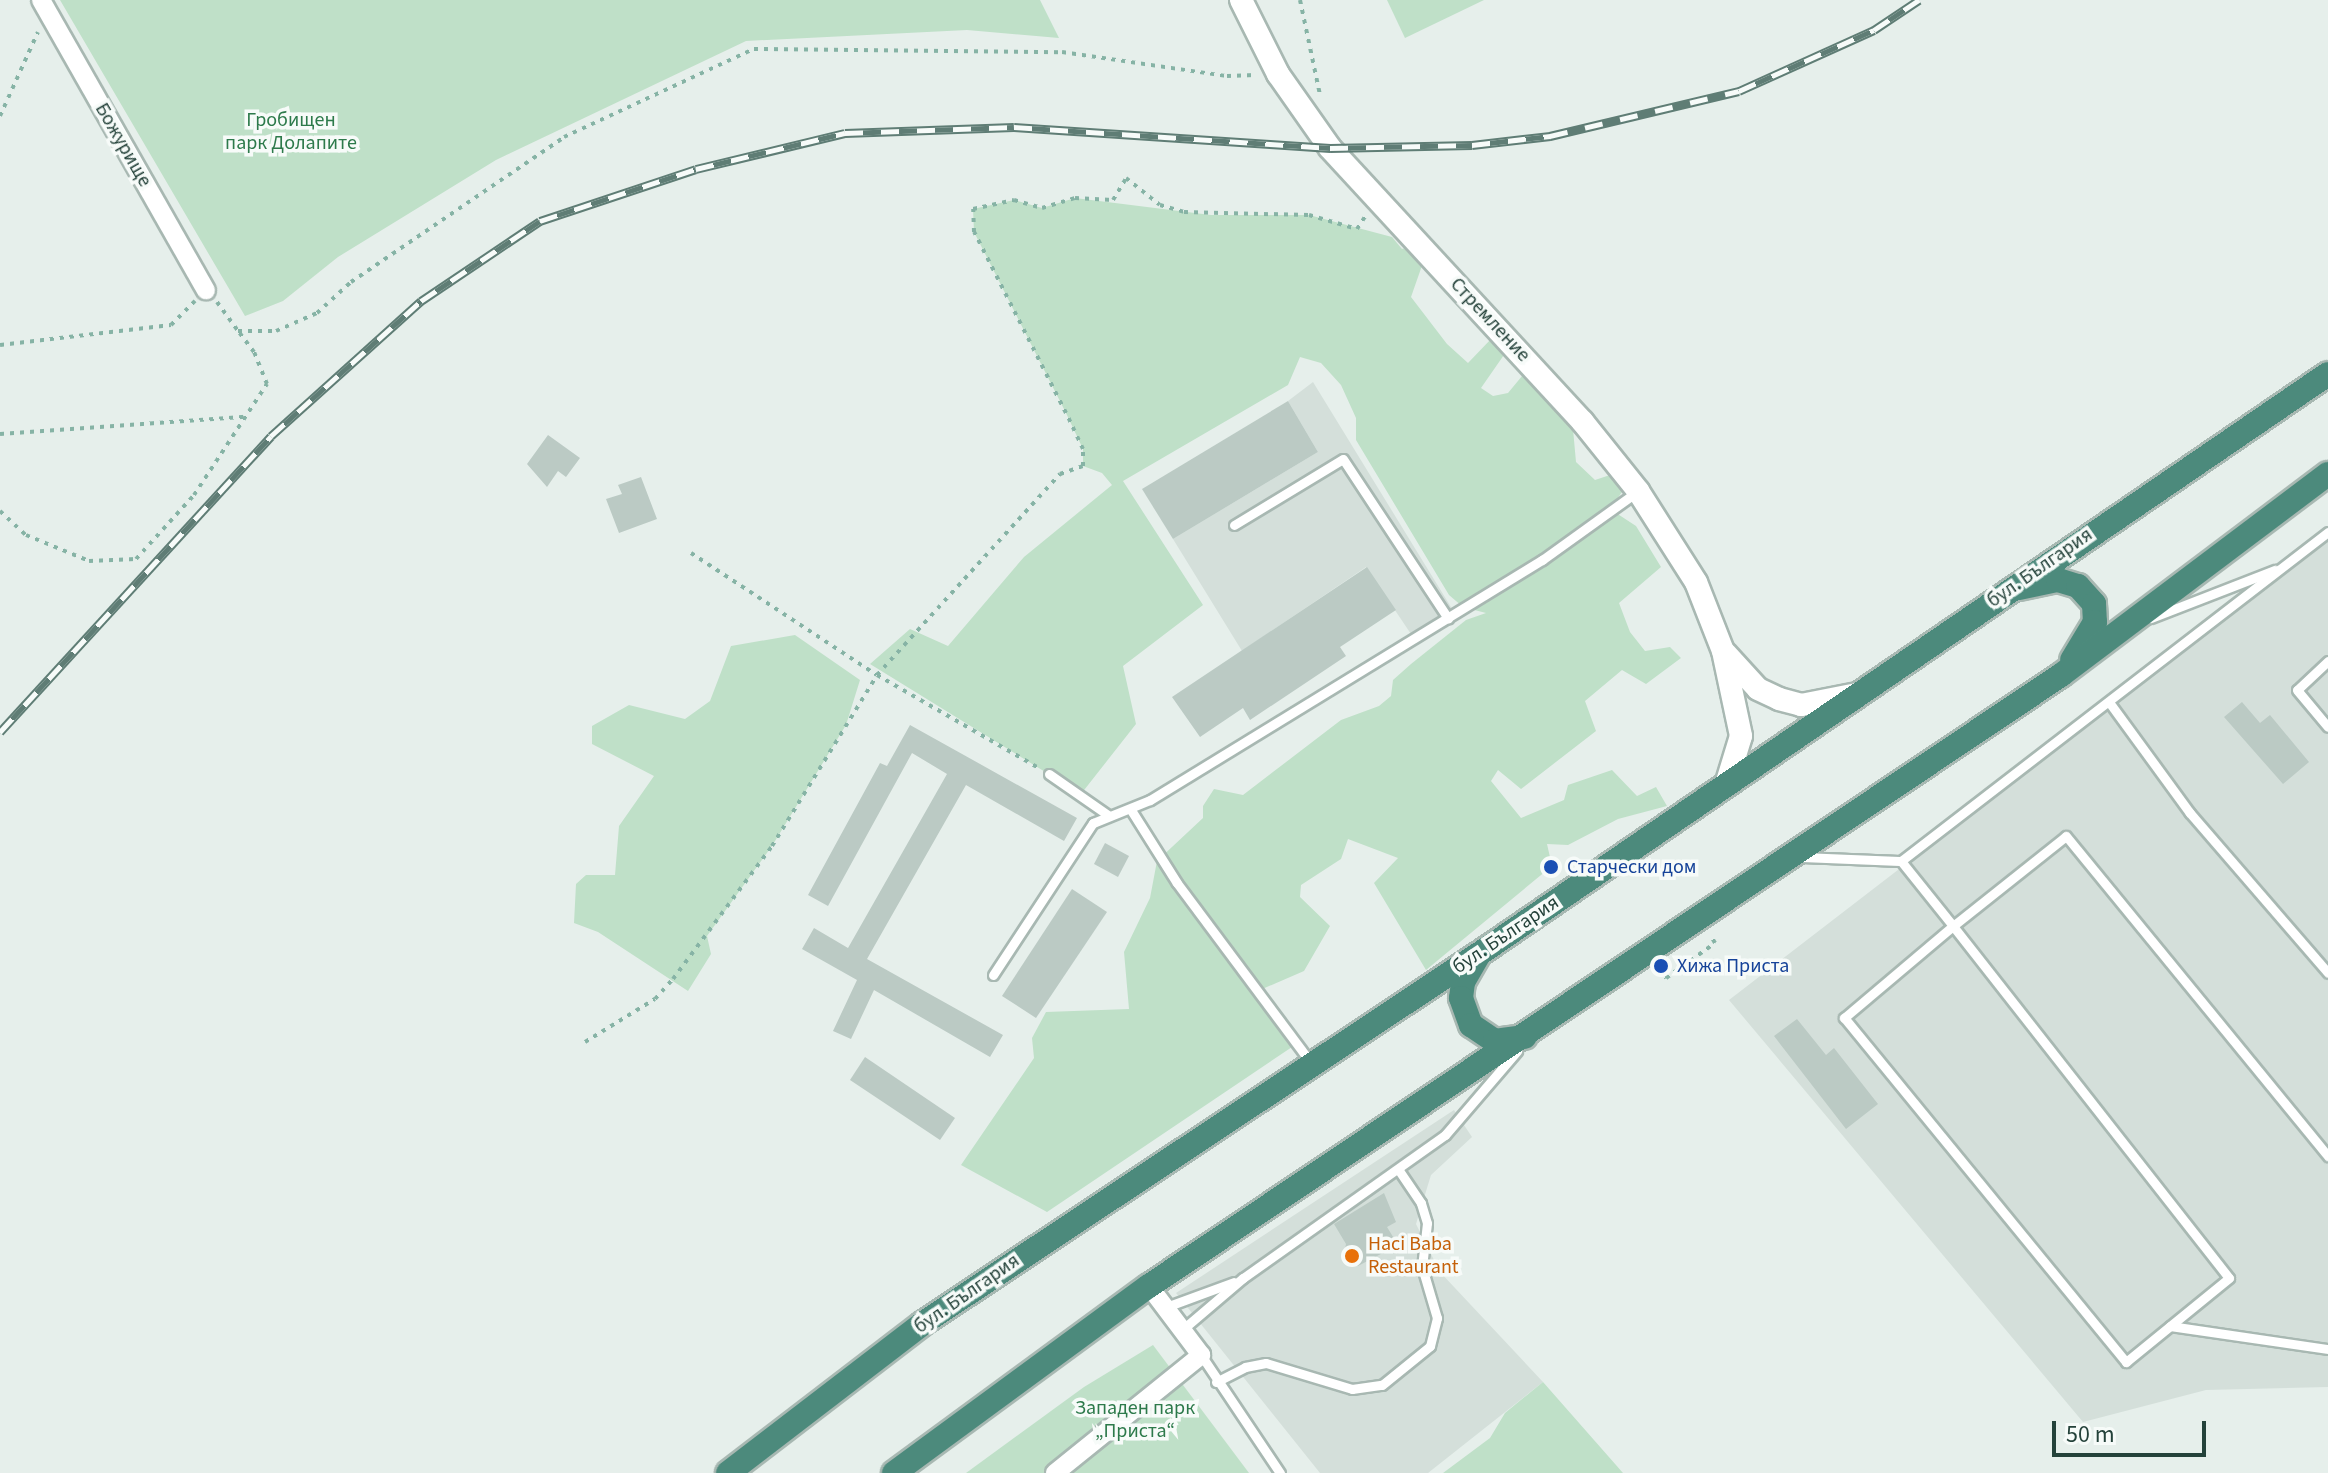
<!DOCTYPE html>
<meta charset="utf-8">
<style>
body{margin:0}
#map{position:relative;width:2328px;height:1473px;overflow:hidden;background:#e6efeb;font-family:"Source Sans 3",sans-serif}
div>[style]{position:absolute}
.built>*{inset:0;background:#d4dfda}
.green>*{inset:0;background:#bfe0c8}
.building>*{inset:0;background:#bbcac4}
.path>*{height:4px;margin-top:-2px;transform-origin:0;background:repeating-linear-gradient(90deg,#86b3a5 0 4px,transparent 0 10px)}
.roads{filter:drop-shadow(2px 0 #a8b8b2) drop-shadow(-2px 0 #a8b8b2) drop-shadow(0 2px #a8b8b2) drop-shadow(0 -2px #a8b8b2)}
.service>*{height:9px;margin:-4.5px;padding:0 4.5px;transform-origin:4.5px;border-radius:4.5px;background:#fff}
.minor>*{height:18px;margin:-9px;padding:0 9px;transform-origin:9px;border-radius:9px;background:#fff}
.tertiary>*{height:22px;margin:-11px;padding:0 11px;transform-origin:11px;border-radius:11px;background:#fff}
.trunk>*{height:24px;margin:-12px;padding:0 12px;transform-origin:12px;border-radius:12px;background:#4c8a7c}
.rail>*{height:9px;margin-top:-4.5px;transform-origin:0;background:repeating-linear-gradient(90deg,#f7fbf9 0 18px,#5f7d75 0 36px);box-sizing:border-box;border-block:2px solid #5f7d75}
.dots>*{width:22px;height:22px;translate:-50% -50%;box-sizing:border-box;border:4px solid #f7fbf9;border-radius:50%}
span{translate:-50% -50%;white-space:nowrap;text-align:center;line-height:1.15;-webkit-text-stroke:7px #f7fbf9;paint-order:stroke}
.park-label{font-size:20px;color:#2d7a4b}
.street-label{font-size:20px;color:#24423a}
.transit-label{font-size:20px;color:#164399}
.left{translate:0 -50%;text-align:left}
.food-label{font-size:20px;color:#c56008}
.scale{position:absolute;left:2052px;top:1421px;width:154px;height:36px;box-sizing:border-box;border:4px solid #24423a;border-top:0;padding-left:10px;font-size:24px;line-height:28px;white-space:nowrap;color:#24423a;-webkit-text-stroke:6px #f7fbf9;paint-order:stroke}
</style>
<div id="map">
<div class="built">
<div style="clip-path:polygon(1313px 382px,1454px 612px,1415px 640px,1366px 567px,1242px 651px,1173px 539px,1318px 452px,1288px 401px)"></div>
<div style="clip-path:polygon(2328px 539px,2328px 1387px,2206px 1390px,2083px 1422px,1729px 1000px)"></div>
<div style="clip-path:polygon(1454px 1110px,1472px 1137px,1431px 1175px,1416px 1224px,1440px 1272px,1543px 1382px,1428px 1473px,1320px 1473px,1176px 1293px)"></div>
</div>
<div class="green">
<div style="clip-path:polygon(60px 0,1040px 0,1059px 38px,967px 30px,746px 41px,496px 160px,338px 257px,283px 301px,245px 316px)"></div>
<div style="clip-path:polygon(1387px 0,1484px 0,1405px 38px)"></div>
<div style="clip-path:polygon(1075px 198px,1211px 215px,1309px 215px,1392px 237px,1402px 249px,1416px 244px,1425px 257px,1411px 297px,1447px 344px,1468px 363px,1492px 338px,1506px 352px,1481px 388px,1493px 396px,1508px 393px,1527px 370px,1572px 418px,1576px 462px,1595px 480px,1610px 475px,1622px 492px,1610px 509px,1636px 526px,1661px 567px,1619px 603px,1630px 632px,1645px 651px,1670px 647px,1681px 658px,1646px 684px,1622px 670px,1585px 701px,1596px 731px,1521px 789px,1498px 770px,1491px 781px,1521px 818px,1564px 800px,1568px 785px,1612px 770px,1637px 796px,1656px 787px,1667px 806px,1618px 819px,1568px 845px,1547px 844px,1552px 866px,1426px 970px,1374px 883px,1398px 858px,1348px 839px,1341px 859px,1301px 885px,1300px 897px,1330px 926px,1304px 971px,1253px 993px,1292px 1047px,1047px 1212px,961px 1165px,1034px 1058px,1032px 1038px,1046px 1012px,1129px 1009px,1124px 952px,1150px 898px,1157px 861px,1203px 818px,1203px 806px,1214px 789px,1243px 795px,1341px 720px,1379px 706px,1391px 696px,1393px 680px,1411px 664px,1466px 620px,1486px 613px,1463px 607px,1449px 595px,1356px 440px,1356px 418px,1341px 385px,1321px 363px,1300px 357px,1288px 385px,1123px 481px,1203px 605px,1123px 666px,1136px 724px,1081px 794px,870px 664px,910px 629px,948px 646px,1024px 557px,1112px 485px,1102px 473px,1083px 466px,1083px 449px,1066px 413px,974px 232px,973px 209px,1014px 200px,1042px 208px)"></div>
<div style="clip-path:polygon(795px 635px,860px 680px,846px 725px,772px 846px,707px 936px,711px 954px,688px 991px,598px 932px,574px 923px,576px 884px,586px 875px,615px 875px,619px 826px,654px 776px,592px 744px,592px 726px,629px 705px,685px 719px,710px 701px,731px 646px)"></div>
<div style="clip-path:polygon(1153px 1345px,1249px 1473px,966px 1473px,1084px 1387px)"></div>
<div style="clip-path:polygon(1543px 1382px,1623px 1473px,1443px 1473px,1490px 1438px,1505px 1413px)"></div>
</div>
<div class="building">
<div style="clip-path:polygon(1288px 401px,1318px 452px,1173px 539px,1142px 489px)"></div>
<div style="clip-path:polygon(548px 435px,580px 458px,566px 477px,558px 471px,547px 487px,527px 464px)"></div>
<div style="clip-path:polygon(641px 477px,657px 519px,619px 533px,606px 499px,622px 494px,618px 485px)"></div>
<div style="clip-path:polygon(1367px 567px,1396px 610px,1340px 647px,1346px 656px,1250px 720px,1243px 708px,1200px 737px,1172px 697px)"></div>
<div style="clip-path:polygon(2242px 702px,2260px 723px,2270px 715px,2309px 762px,2283px 784px,2224px 717px)"></div>
<div style="clip-path:polygon(910px 725px,1077px 818px,1064px 841px,966px 785px,867px 959px,1003px 1035px,990px 1057px,874px 990px,851px 1039px,833px 1031px,857px 980px,802px 949px,814px 928px,848px 948px,947px 774px,912px 753px,828px 906px,808px 895px,880px 763px,887px 766px)"></div>
<div style="clip-path:polygon(1105px 843px,1129px 856px,1118px 877px,1094px 864px)"></div>
<div style="clip-path:polygon(1072px 889px,1107px 912px,1036px 1018px,1002px 996px)"></div>
<div style="clip-path:polygon(1797px 1019px,1826px 1055px,1834px 1048px,1878px 1104px,1846px 1129px,1774px 1036px)"></div>
<div style="clip-path:polygon(865px 1057px,955px 1118px,940px 1140px,850px 1080px)"></div>
<div style="clip-path:polygon(1384px 1193px,1396px 1222px,1387px 1227px,1398px 1245px,1358px 1266px,1344px 1255px,1346px 1244px,1334px 1224px)"></div>
</div>
<div class="path">
<div style="left:1300px;top:0;width:97px;rotate:78.1deg"></div>
<div style="left:0;top:116px;width:92px;rotate:-65.7deg"></div>
<div style="left:217px;top:302px;width:36px;rotate:54deg"></div>
<div style="left:238px;top:331px;width:38px"></div>
<div style="left:276px;top:331px;width:45px;rotate:-23.7deg"></div>
<div style="left:317px;top:313px;width:46px;rotate:-42.4deg"></div>
<div style="left:351px;top:282px;width:258px;rotate:-34.2deg"></div>
<div style="left:564px;top:137px;width:209px;rotate:-24.9deg"></div>
<div style="left:754px;top:49px;width:308px;rotate:0.6deg"></div>
<div style="left:1062px;top:52px;width:167px;rotate:8.3deg"></div>
<div style="left:1227px;top:76px;width:29px;rotate:-2deg"></div>
<div style="left:0;top:345px;width:172px;rotate:-6.7deg"></div>
<div style="left:171px;top:325px;width:34px;rotate:-45deg"></div>
<div style="left:0;top:434px;width:246px;rotate:-4deg"></div>
<div style="left:0;top:511px;width:35px;rotate:43deg"></div>
<div style="left:26px;top:535px;width:68px;rotate:22.4deg"></div>
<div style="left:89px;top:561px;width:47px;rotate:-2.4deg"></div>
<div style="left:136px;top:559px;width:86px;rotate:-47.8deg"></div>
<div style="left:194px;top:495px;width:133px;rotate:-56.7deg"></div>
<div style="left:267px;top:384px;width:35px;rotate:-112deg"></div>
<div style="left:254px;top:352px;width:26px;rotate:-127deg"></div>
<div style="left:691px;top:553px;width:222px;rotate:33.3deg"></div>
<div style="left:877px;top:675px;width:187px;rotate:29.9deg"></div>
<div style="left:1660px;top:969px;width:11px;rotate:56deg"></div>
<div style="left:1666px;top:978px;width:60px;rotate:-35.5deg"></div>
<div style="left:1715px;top:943px;width:8px;rotate:-120deg"></div>
<div style="left:585px;top:1042px;width:82px;rotate:-31.6deg"></div>
<div style="left:655px;top:999px;width:27px;rotate:-48deg"></div>
<div style="left:673px;top:979px;width:166px;rotate:-53.3deg"></div>
<div style="left:772px;top:846px;width:201px;rotate:-58.4deg"></div>
<div style="left:877px;top:675px;width:272px;rotate:-47.7deg"></div>
<div style="left:1060px;top:474px;width:24px;rotate:-19deg"></div>
<div style="left:1083px;top:466px;width:17px;rotate:-90deg"></div>
<div style="left:1083px;top:449px;width:40px;rotate:-115deg"></div>
<div style="left:1066px;top:413px;width:203px;rotate:-116.9deg"></div>
<div style="left:974px;top:232px;width:23px;rotate:-92deg"></div>
<div style="left:973px;top:209px;width:42px;rotate:-12.4deg"></div>
<div style="left:1014px;top:200px;width:29px;rotate:16deg"></div>
<div style="left:1042px;top:208px;width:34px;rotate:-17deg"></div>
<div style="left:1075px;top:198px;width:38px;rotate:3deg"></div>
<div style="left:1113px;top:200px;width:26px;rotate:-59deg"></div>
<div style="left:1126px;top:178px;width:43px;rotate:38.5deg"></div>
<div style="left:1160px;top:205px;width:25px;rotate:16deg"></div>
<div style="left:1184px;top:212px;width:125px;rotate:1.4deg"></div>
<div style="left:1309px;top:215px;width:50px;rotate:16.3deg"></div>
<div style="left:1357px;top:229px;width:17px;rotate:-57deg"></div>
</div>
<div class="roads">
<div class="service">
<div style="left:1234px;top:525px;width:127px;rotate:-31.2deg"></div>
<div style="left:1343px;top:459px;width:191px;rotate:56.6deg"></div>
<div style="left:2151px;top:618px;width:133px;rotate:-21.2deg"></div>
<div style="left:2328px;top:661px;width:42px;rotate:136.9deg"></div>
<div style="left:2297px;top:690px;width:48px;rotate:50deg"></div>
<div style="left:2109px;top:702px;width:137px;rotate:53.9deg"></div>
<div style="left:2190px;top:813px;width:211px;rotate:49.2deg"></div>
<div style="left:1049px;top:774px;width:72px;rotate:34.8deg"></div>
<div style="left:1131px;top:810px;width:86px;rotate:57.8deg"></div>
<div style="left:1177px;top:883px;width:224px;rotate:53.3deg"></div>
<div style="left:1800px;top:857px;width:101px;rotate:2.3deg"></div>
<div style="left:1901px;top:861px;width:539px;rotate:-37.61deg"></div>
<div style="left:1901px;top:861px;width:83px;rotate:51.3deg"></div>
<div style="left:1953px;top:926px;width:447px;rotate:51.9deg"></div>
<div style="left:2229px;top:1278px;width:133px;rotate:140.8deg"></div>
<div style="left:2126px;top:1362px;width:445px;rotate:-129.3deg"></div>
<div style="left:1844px;top:1018px;width:143px;rotate:-40.2deg"></div>
<div style="left:1953px;top:926px;width:144px;rotate:-38.5deg"></div>
<div style="left:2066px;top:836px;width:414px;rotate:50.7deg"></div>
<div style="left:993px;top:975px;width:182px;rotate:-56.7deg"></div>
<div style="left:1093px;top:823px;width:61px;rotate:-22deg"></div>
<div style="left:1150px;top:800px;width:460px;rotate:-31.5deg"></div>
<div style="left:1542px;top:560px;width:118px;rotate:-35.7deg"></div>
<div style="left:1166px;top:1307px;width:72px;rotate:-20.2deg"></div>
<div style="left:2170px;top:1326px;width:160px;rotate:8.3deg"></div>
<div style="left:1183px;top:1329px;width:79px;rotate:-40.4deg"></div>
<div style="left:1243px;top:1278px;width:247px;rotate:-35.3deg"></div>
<div style="left:1445px;top:1135px;width:111px;rotate:-49.4deg"></div>
<div style="left:1201px;top:1355px;width:142px;rotate:56.2deg"></div>
<div style="left:1216px;top:1382px;width:33px;rotate:-27deg"></div>
<div style="left:1245px;top:1367px;width:21px;rotate:-11deg"></div>
<div style="left:1266px;top:1363px;width:90px;rotate:16.8deg"></div>
<div style="left:1352px;top:1389px;width:30px;rotate:-8deg"></div>
<div style="left:1382px;top:1385px;width:62px;rotate:-39.1deg"></div>
<div style="left:1430px;top:1346px;width:29px;rotate:-76deg"></div>
<div style="left:1437px;top:1318px;width:53px;rotate:-106.4deg"></div>
<div style="left:1422px;top:1267px;width:44px;rotate:-83.5deg"></div>
<div style="left:1427px;top:1223px;width:21px;rotate:-107deg"></div>
<div style="left:1421px;top:1203px;width:41px;rotate:-124.1deg"></div>
</div>
<div class="minor">
<div style="left:41px;top:0;width:334px;rotate:60.4deg"></div>
<div style="left:1055px;top:1473px;width:188px;rotate:-38.9deg"></div>
<div style="left:1201px;top:1355px;width:86px;rotate:-127deg"></div>
</div>
<div class="tertiary">
<div style="left:1241px;top:0;width:83px;rotate:63.4deg"></div>
<div style="left:1278px;top:74px;width:90px;rotate:54.9deg"></div>
<div style="left:1330px;top:148px;width:372px;rotate:47.3deg"></div>
<div style="left:1582px;top:421px;width:90px;rotate:51.3deg"></div>
<div style="left:1638px;top:491px;width:108px;rotate:57.5deg"></div>
<div style="left:1696px;top:582px;width:74px;rotate:68.6deg"></div>
<div style="left:1723px;top:651px;width:87px;rotate:78deg"></div>
<div style="left:1741px;top:736px;width:51px;rotate:107deg"></div>
<div style="left:1726px;top:654px;width:47px;rotate:47.6deg"></div>
<div style="left:1758px;top:689px;width:23px;rotate:25deg"></div>
<div style="left:1779px;top:699px;width:23px;rotate:15deg"></div>
<div style="left:1801px;top:705px;width:57px;rotate:-11.1deg"></div>
</div>
<div class="trunk">
<div style="left:2019px;top:588px;width:40px;rotate:-12deg"></div>
<div style="left:2058px;top:580px;width:21px;rotate:17deg"></div>
<div style="left:2078px;top:586px;width:24px;rotate:48deg"></div>
<div style="left:2094px;top:604px;width:18px;rotate:87deg"></div>
<div style="left:2095px;top:622px;width:44px;rotate:121.2deg"></div>
<div style="left:1478px;top:956px;width:30px;rotate:120deg"></div>
<div style="left:1463px;top:982px;width:16px;rotate:97deg"></div>
<div style="left:1461px;top:998px;width:29px;rotate:70deg"></div>
<div style="left:1471px;top:1025px;width:29px;rotate:34deg"></div>
<div style="left:1495px;top:1041px;width:30px;rotate:-8deg"></div>
<div style="left:728px;top:1473px;width:245px;rotate:-37.5deg"></div>
<div style="left:922px;top:1324px;width:669px;rotate:-33.6deg"></div>
<div style="left:1479px;top:954px;width:1028px;rotate:-34.34deg"></div>
<div style="left:894px;top:1473px;width:316px;rotate:-36.3deg"></div>
<div style="left:1149px;top:1286px;width:1098px;rotate:-33.82deg"></div>
<div style="left:2061px;top:675px;width:334px;rotate:-37deg"></div>
</div>
</div>
<div class="rail">
<div style="left:0;top:732px;width:401px;rotate:-47.5deg"></div>
<div style="left:271px;top:436px;width:202px;rotate:-42deg"></div>
<div style="left:421px;top:301px;width:143px;rotate:-33.9deg"></div>
<div style="left:540px;top:221px;width:164px;rotate:-18.4deg"></div>
<div style="left:696px;top:169px;width:153px;rotate:-13.6deg"></div>
<div style="left:845px;top:133px;width:169px;rotate:-2deg"></div>
<div style="left:1014px;top:127px;width:317px;rotate:3.8deg"></div>
<div style="left:1330px;top:148px;width:142px;rotate:-1.2deg"></div>
<div style="left:1472px;top:145px;width:79px;rotate:-6.6deg"></div>
<div style="left:1550px;top:136px;width:194px;rotate:-13.4deg"></div>
<div style="left:1739px;top:91px;width:148px;rotate:-24.3deg"></div>
<div style="left:1874px;top:30px;width:54px;rotate:-33.7deg"></div>
</div>
<div class="dots">
<div style="left:1551px;top:867px;background:#1a4fb4"></div>
<div style="left:1661px;top:966px;background:#1a4fb4"></div>
<div style="left:1352px;top:1256px;background:#e8710a"></div>
</div>
<div class="park-label">
<span style="left:291px;top:132px">Гробищен<br>парк Долапите</span>
<span style="left:1135px;top:1420px">Западен парк<br>„Приста“</span>
</div>
<div class="street-label">
<span style="left:123px;top:145px;rotate:60deg">Божурище</span>
<span style="left:1490px;top:320px;rotate:47deg">Стремление</span>
<span style="left:2040px;top:568px;rotate:-35deg">бул. България</span>
<span style="left:1506px;top:935px;rotate:-34deg">бул. България</span>
<span style="left:967px;top:1294px;rotate:-35deg">бул. България</span>
</div>
<div class="transit-label">
<span class="left" style="left:1567px;top:867px">Старчески дом</span>
<span class="left" style="left:1677px;top:966px">Хижа Приста</span>
</div>
<div class="food-label">
<span class="left" style="left:1368px;top:1256px">Haci Baba<br>Restaurant</span>
</div>
<div class="scale">50 m</div>
</div>
